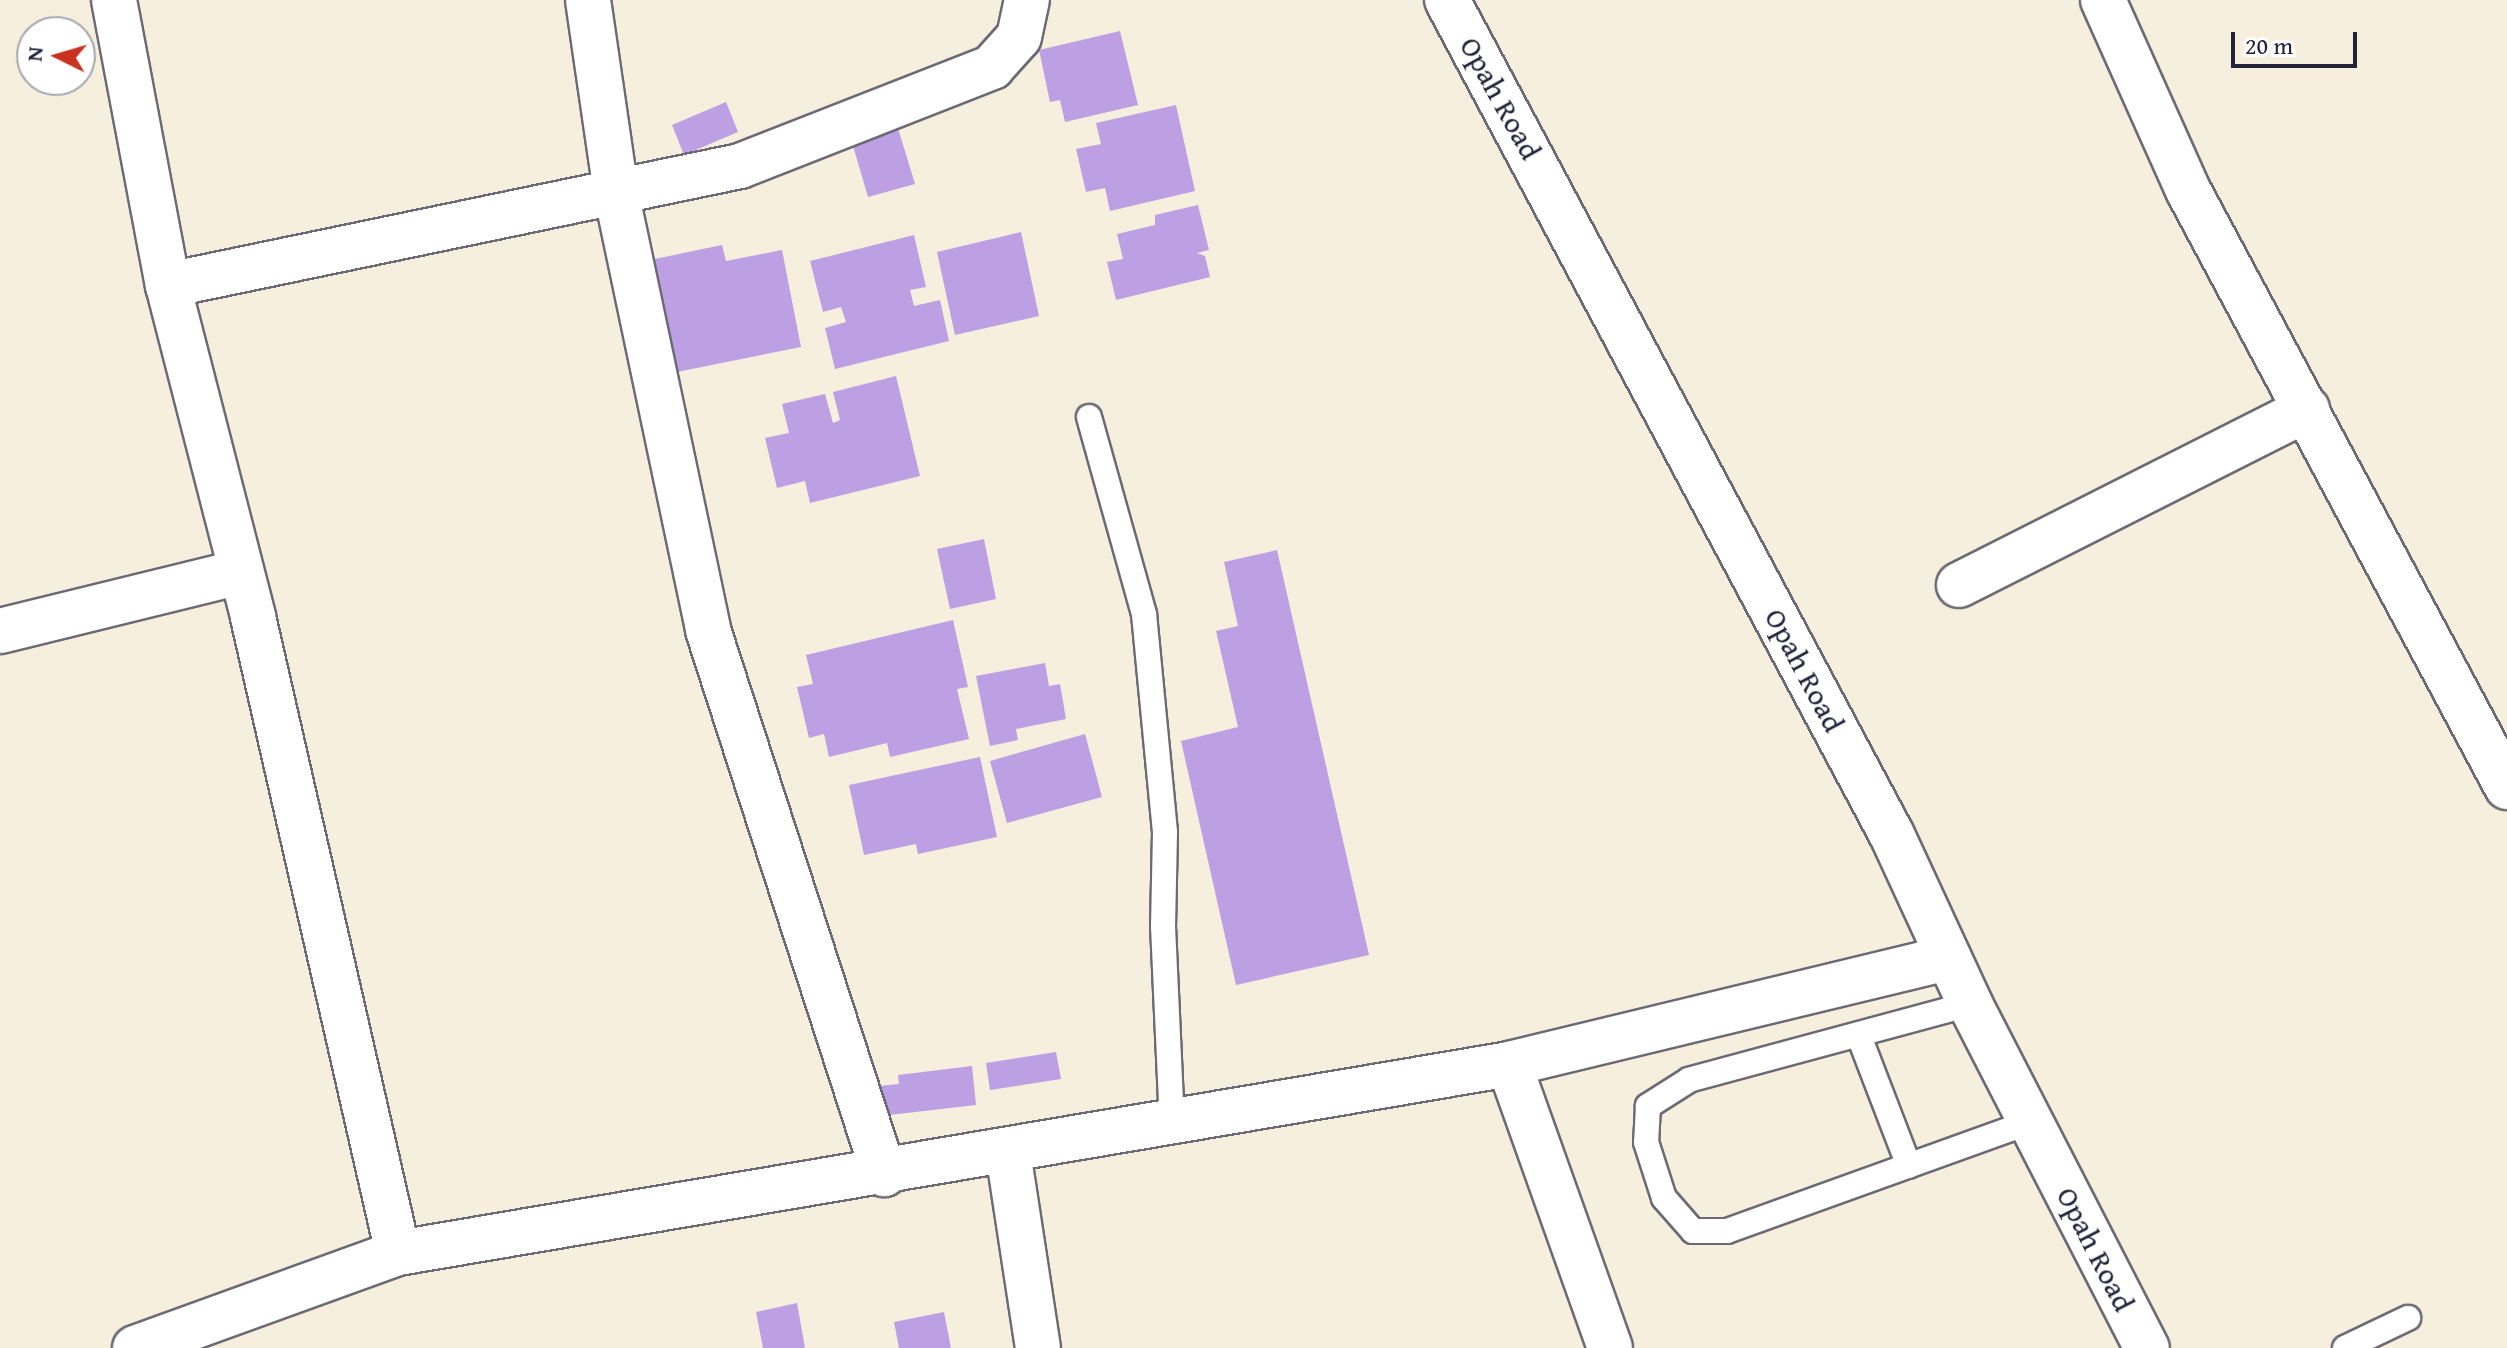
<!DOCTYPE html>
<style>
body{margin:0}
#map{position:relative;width:2507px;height:1348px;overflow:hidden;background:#f6efde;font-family:"Gentium Book Plus",serif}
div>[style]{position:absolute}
.building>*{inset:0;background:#bca0e3}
.roads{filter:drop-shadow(2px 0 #6c6a74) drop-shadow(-2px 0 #6c6a74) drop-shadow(0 2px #6c6a74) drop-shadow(0 -2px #6c6a74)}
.lane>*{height:24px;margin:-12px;padding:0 12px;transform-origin:12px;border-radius:12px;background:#fff}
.street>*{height:44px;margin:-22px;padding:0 22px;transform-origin:22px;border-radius:22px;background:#fff}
span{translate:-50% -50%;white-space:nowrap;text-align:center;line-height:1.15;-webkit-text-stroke:7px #fff;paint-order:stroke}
.street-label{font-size:30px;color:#22223b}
.north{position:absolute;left:16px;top:16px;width:80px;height:80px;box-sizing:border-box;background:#fff;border:2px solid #a7a7b1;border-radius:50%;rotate:275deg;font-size:22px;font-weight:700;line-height:32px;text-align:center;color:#22223b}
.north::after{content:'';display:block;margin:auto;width:28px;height:36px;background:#c8321e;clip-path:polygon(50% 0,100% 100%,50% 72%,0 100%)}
.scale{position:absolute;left:2231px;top:32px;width:126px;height:36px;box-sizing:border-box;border:4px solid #22223b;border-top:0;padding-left:10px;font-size:24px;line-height:28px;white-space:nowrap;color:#22223b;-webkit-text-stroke:6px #fff;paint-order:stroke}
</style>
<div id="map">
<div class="building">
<div style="clip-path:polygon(1120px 31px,1138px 105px,1065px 122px,1060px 100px,1050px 102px,1039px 50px)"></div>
<div style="clip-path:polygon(726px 102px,738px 132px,684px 155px,672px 125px)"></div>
<div style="clip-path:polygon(1176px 105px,1195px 191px,1110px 211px,1105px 188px,1086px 192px,1076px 149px,1101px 144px,1096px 123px)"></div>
<div style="clip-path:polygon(897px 125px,915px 184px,868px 197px,851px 139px)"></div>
<div style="clip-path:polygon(1198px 205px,1209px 250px,1197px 253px,1205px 256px,1210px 277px,1116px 300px,1107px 262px,1123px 259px,1117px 234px,1155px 225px,1155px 215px)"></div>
<div style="clip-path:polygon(1021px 232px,1039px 316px,955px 335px,937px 252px)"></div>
<div style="clip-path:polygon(914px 235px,926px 287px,910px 290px,914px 306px,940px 300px,949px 341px,835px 369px,825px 328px,846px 322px,841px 307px,823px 312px,810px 261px)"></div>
<div style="clip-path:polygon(722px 245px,726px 261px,782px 250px,801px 347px,667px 374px,645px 261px)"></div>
<div style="clip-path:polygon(896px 376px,920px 476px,810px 503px,805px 481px,777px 488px,765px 438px,789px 433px,782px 404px,825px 394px,833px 423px,840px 420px,833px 392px)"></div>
<div style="clip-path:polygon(984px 539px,996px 599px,950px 609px,937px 549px)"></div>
<div style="clip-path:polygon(1277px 550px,1369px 955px,1236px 985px,1181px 741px,1238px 727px,1216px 631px,1238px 626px,1224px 562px)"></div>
<div style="clip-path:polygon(953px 620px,968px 687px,957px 689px,969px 739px,890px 757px,887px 743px,829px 757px,824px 734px,809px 738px,797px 687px,813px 684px,806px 655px)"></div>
<div style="clip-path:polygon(1045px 663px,1049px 686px,1060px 684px,1066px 719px,1016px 729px,1018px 740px,990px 746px,976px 676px)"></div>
<div style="clip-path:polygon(1085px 734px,1102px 797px,1007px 823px,990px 761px)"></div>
<div style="clip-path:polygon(980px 757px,997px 837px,918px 854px,916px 844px,864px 855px,849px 785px)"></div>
<div style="clip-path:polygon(1056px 1052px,1061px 1079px,990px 1090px,986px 1063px)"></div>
<div style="clip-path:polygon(972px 1066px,976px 1105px,881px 1116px,878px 1086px,899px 1084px,898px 1075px)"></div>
<div style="clip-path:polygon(797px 1303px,805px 1348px,763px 1348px,756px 1312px)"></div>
<div style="clip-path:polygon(944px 1312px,951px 1348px,899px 1348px,894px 1322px)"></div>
</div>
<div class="roads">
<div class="lane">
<div style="left:1089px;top:417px;width:205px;rotate:74.4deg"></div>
<div style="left:1144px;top:614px;width:219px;rotate:84.5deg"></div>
<div style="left:1165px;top:832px;width:94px;rotate:91.2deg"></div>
<div style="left:1163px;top:926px;width:195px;rotate:87.4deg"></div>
<div style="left:1970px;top:1004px;width:291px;rotate:164.9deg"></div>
<div style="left:1689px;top:1080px;width:49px;rotate:147.6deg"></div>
<div style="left:1648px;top:1106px;width:36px;rotate:93deg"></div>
<div style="left:1646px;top:1142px;width:59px;rotate:72.2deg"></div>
<div style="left:1664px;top:1198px;width:44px;rotate:48.7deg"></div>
<div style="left:1693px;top:1231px;width:34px"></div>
<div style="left:1727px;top:1231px;width:322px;rotate:-19.8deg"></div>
<div style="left:1859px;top:1036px;width:139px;rotate:69deg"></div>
<div style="left:2345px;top:1348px;width:70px;rotate:-25.5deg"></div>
</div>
<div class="street">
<div style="left:114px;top:0;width:290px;rotate:79.3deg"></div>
<div style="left:168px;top:285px;width:343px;rotate:75.6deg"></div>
<div style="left:253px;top:617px;width:652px;rotate:77.16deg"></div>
<div style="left:588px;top:0;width:194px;rotate:81.7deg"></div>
<div style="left:616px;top:192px;width:448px;rotate:78.1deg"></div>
<div style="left:708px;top:630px;width:572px;rotate:72.07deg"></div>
<div style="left:1447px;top:0;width:946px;rotate:61.95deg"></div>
<div style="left:1892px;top:835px;width:186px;rotate:65.2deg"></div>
<div style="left:1970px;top:1004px;width:387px;rotate:62.8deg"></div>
<div style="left:2103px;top:0;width:208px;rotate:65.9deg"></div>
<div style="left:2188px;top:190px;width:677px;rotate:61.88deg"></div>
<div style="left:168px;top:285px;width:584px;rotate:-11.75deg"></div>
<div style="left:740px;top:166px;width:271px;rotate:-21.4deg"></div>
<div style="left:992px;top:67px;width:40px;rotate:-48deg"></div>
<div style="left:1019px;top:37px;width:38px;rotate:-78deg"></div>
<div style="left:1959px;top:585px;width:390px;rotate:-26.8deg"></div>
<div style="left:0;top:631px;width:248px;rotate:-13.8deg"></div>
<div style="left:1509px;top:1064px;width:301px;rotate:70.4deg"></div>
<div style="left:1008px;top:1152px;width:198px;rotate:81.3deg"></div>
<div style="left:135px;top:1348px;width:280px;rotate:-19.9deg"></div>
<div style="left:398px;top:1253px;width:1127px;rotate:-9.65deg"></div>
<div style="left:1509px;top:1064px;width:452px;rotate:-13.6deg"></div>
</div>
</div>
<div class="street-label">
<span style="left:1501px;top:98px;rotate:61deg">Opah Road</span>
<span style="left:1805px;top:670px;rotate:62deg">Opah Road</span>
<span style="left:2096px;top:1249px;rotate:63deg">Opah Road</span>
</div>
<div class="north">N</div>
<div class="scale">20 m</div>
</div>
